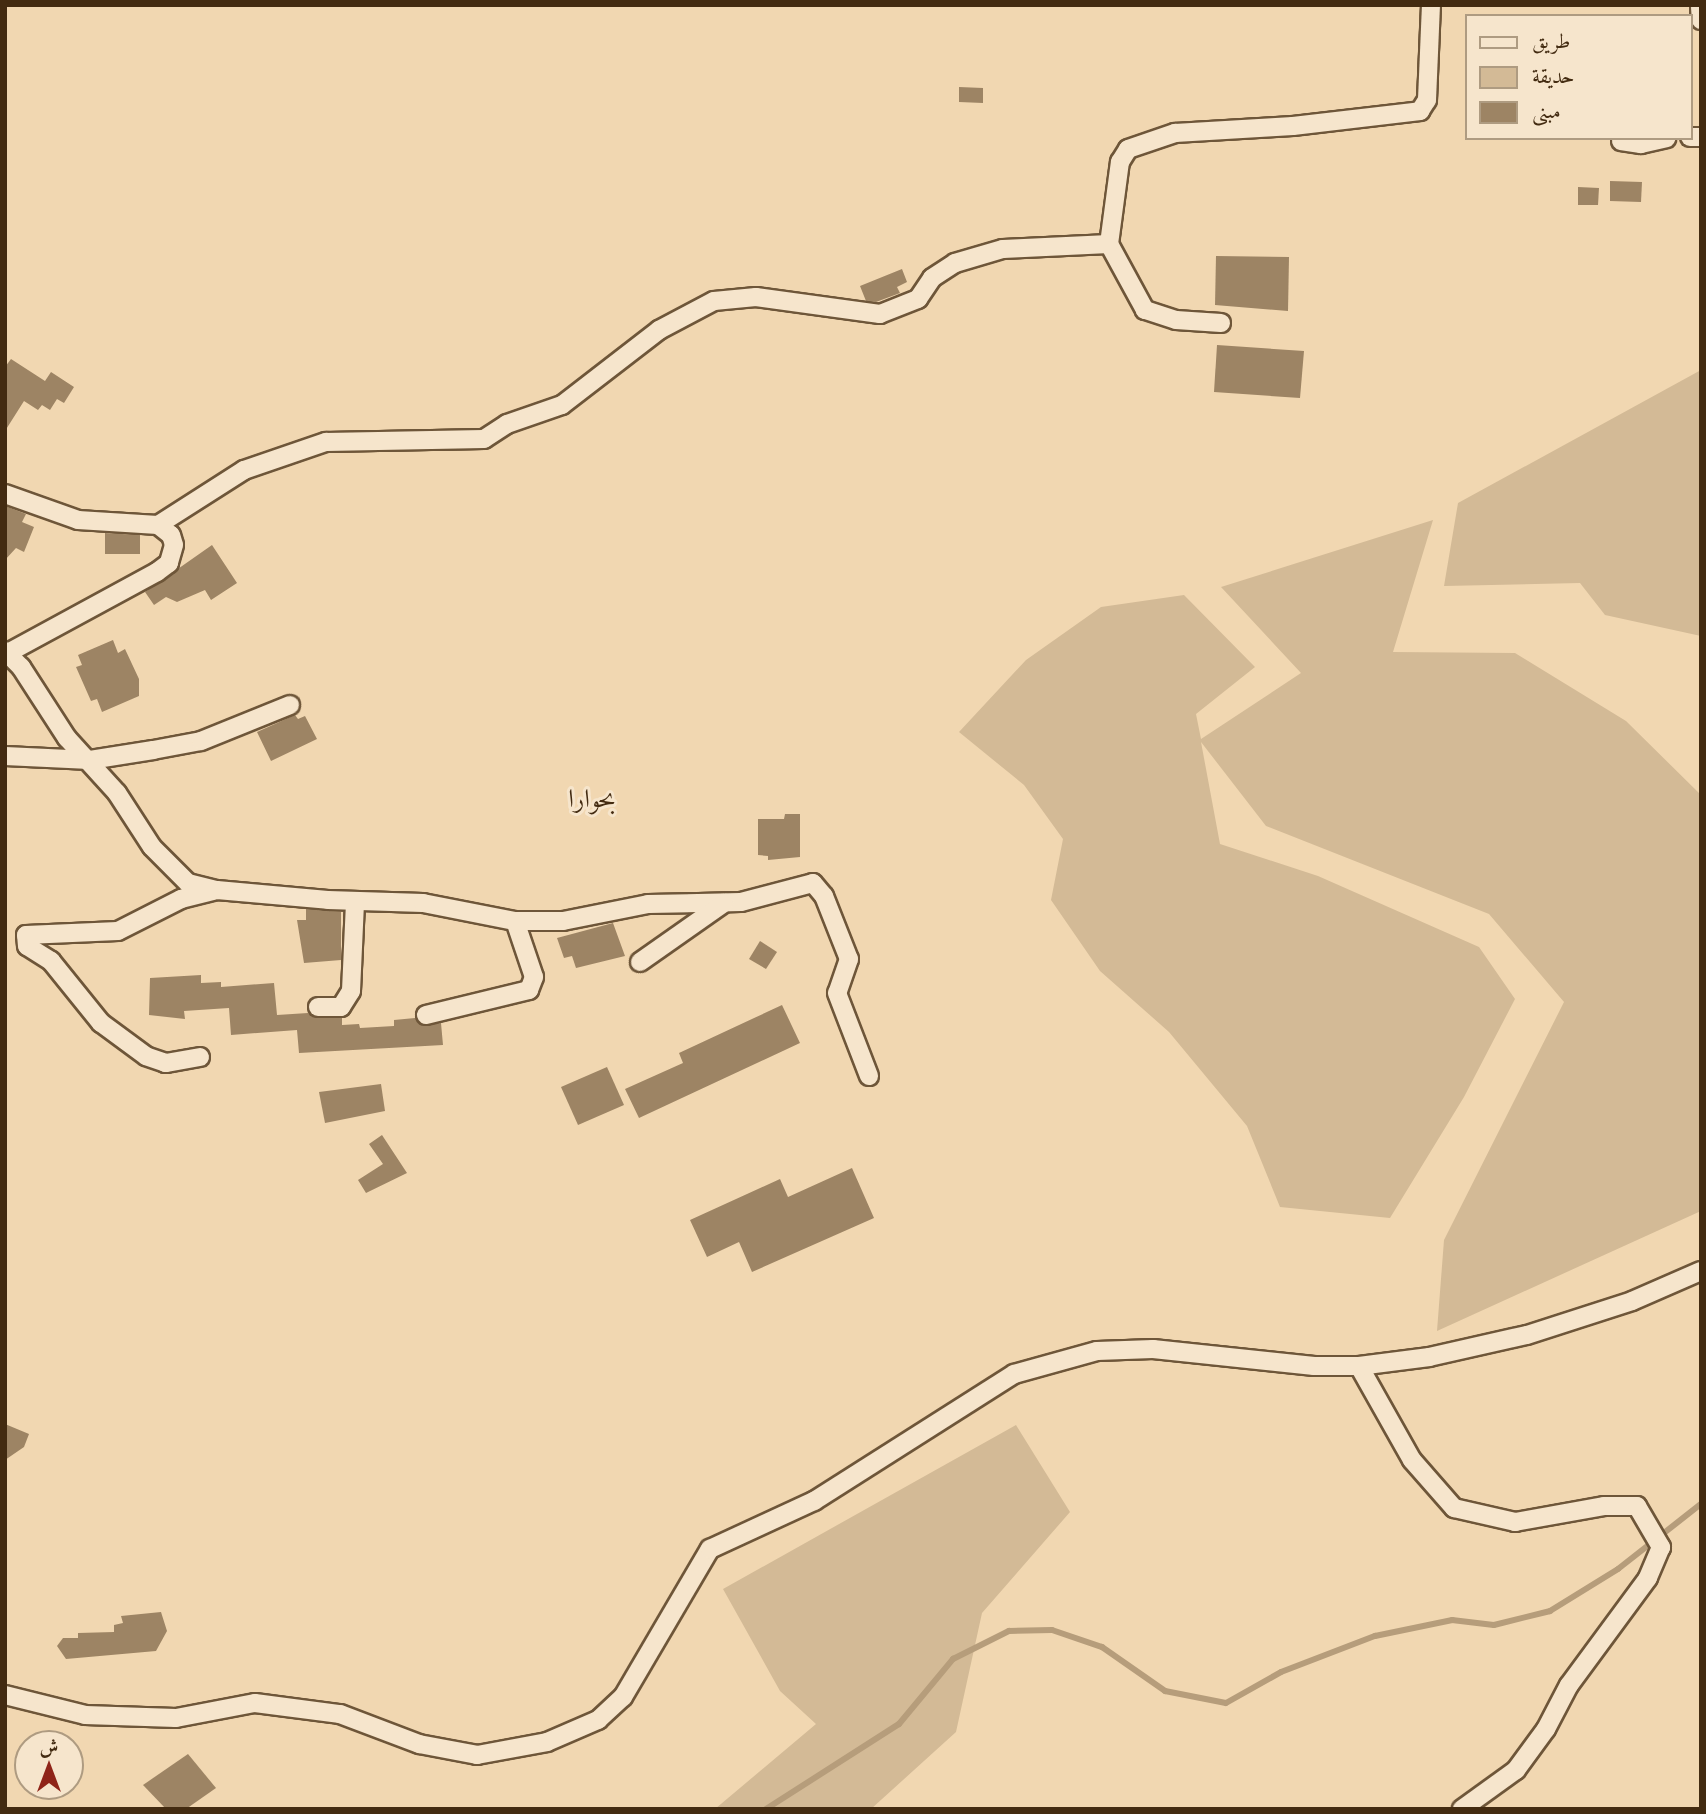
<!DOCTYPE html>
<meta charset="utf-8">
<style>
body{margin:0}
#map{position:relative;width:1706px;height:1814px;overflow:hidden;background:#f1d7b1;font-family:"Gentium Book Plus",Amiri,serif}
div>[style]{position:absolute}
.green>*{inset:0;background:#d3ba96}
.stream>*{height:6px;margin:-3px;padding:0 3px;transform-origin:3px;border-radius:3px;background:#b69d7b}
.building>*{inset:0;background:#9d8464}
.roads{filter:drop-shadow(2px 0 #6e5639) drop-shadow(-2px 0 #6e5639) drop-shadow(0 2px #6e5639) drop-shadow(0 -2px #6e5639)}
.minor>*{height:18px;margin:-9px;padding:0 9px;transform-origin:9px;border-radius:9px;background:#f6e5cc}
span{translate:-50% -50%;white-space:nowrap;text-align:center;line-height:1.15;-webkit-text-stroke:6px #f6e5cc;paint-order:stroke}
.quarter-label{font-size:26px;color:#432b11}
.frame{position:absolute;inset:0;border:7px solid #432b11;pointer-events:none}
.legend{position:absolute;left:1465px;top:14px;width:228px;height:126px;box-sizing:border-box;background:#f6e5cc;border:2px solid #ae9b81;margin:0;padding:9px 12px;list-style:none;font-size:21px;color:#432b11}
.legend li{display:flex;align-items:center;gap:14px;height:35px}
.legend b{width:35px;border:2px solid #ae9b81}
.north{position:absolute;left:14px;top:1730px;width:70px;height:70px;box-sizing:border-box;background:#f6e5cc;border:2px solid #ae9b81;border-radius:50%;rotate:0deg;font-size:19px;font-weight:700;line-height:28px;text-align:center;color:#432b11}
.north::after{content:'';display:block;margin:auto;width:24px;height:32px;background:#8f2418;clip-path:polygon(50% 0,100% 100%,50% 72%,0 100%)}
</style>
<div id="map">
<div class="green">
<div style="clip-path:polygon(1701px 370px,1701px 636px,1605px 615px,1580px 583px,1444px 586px,1458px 503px)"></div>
<div style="clip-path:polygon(1433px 520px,1393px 652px,1515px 653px,1626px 721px,1701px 795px,1701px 1211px,1437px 1331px,1444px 1240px,1564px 1002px,1489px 914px,1266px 826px,1201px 742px,1220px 844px,1318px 876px,1479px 947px,1515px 999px,1464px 1097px,1390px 1218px,1280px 1207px,1247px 1126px,1169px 1032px,1100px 971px,1051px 900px,1063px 839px,1024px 785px,959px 732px,1026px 660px,1101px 607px,1184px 595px,1255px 667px,1196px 714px,1201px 739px,1301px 673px,1221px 587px)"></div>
<div style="clip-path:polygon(1016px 1425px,1070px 1512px,982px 1613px,956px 1732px,871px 1809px,715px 1809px,816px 1724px,780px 1691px,723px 1589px)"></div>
</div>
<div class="stream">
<div style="left:766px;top:1809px;width:158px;rotate:-32.6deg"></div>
<div style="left:899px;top:1724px;width:85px;rotate:-50.3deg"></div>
<div style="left:953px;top:1659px;width:63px;rotate:-26.6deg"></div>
<div style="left:1009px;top:1631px;width:43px;rotate:-1.3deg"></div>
<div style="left:1052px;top:1630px;width:53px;rotate:18.8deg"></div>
<div style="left:1102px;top:1647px;width:77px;rotate:34.9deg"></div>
<div style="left:1165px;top:1691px;width:62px;rotate:11.1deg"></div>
<div style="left:1226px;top:1703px;width:63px;rotate:-29.4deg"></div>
<div style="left:1281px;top:1672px;width:101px;rotate:-21deg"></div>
<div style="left:1375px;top:1636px;width:79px;rotate:-11.7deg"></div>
<div style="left:1452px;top:1620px;width:42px;rotate:6.8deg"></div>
<div style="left:1494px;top:1625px;width:58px;rotate:-14deg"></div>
<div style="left:1550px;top:1611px;width:80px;rotate:-31.7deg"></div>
<div style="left:1618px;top:1569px;width:105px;rotate:-38.1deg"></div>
</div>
<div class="building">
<div style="clip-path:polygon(959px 87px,983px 88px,983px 103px,959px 102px)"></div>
<div style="clip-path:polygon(1610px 181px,1642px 182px,1641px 202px,1610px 201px)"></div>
<div style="clip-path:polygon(1578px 187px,1599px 188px,1598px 205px,1578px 205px)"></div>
<div style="clip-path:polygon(1216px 256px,1289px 257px,1288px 311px,1215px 305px)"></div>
<div style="clip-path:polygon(902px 269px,907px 282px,897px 287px,900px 293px,876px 302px,866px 301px,860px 286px)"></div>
<div style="clip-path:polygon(1217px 345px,1304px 351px,1300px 398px,1214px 392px)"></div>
<div style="clip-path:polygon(11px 359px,45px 381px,51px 372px,74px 387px,64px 403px,57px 399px,50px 410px,42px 405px,38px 410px,24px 401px,5px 431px,5px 367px)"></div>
<div style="clip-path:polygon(5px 506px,26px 514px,22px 522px,34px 527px,24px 552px,16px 548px,5px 560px)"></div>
<div style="clip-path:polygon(105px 533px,140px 535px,140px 554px,105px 554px)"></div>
<div style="clip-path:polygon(212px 545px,237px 583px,211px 600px,205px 590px,177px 602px,166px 597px,154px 605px,145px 592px)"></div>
<div style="clip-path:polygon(113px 640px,118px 653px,125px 649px,139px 679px,139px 696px,102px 712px,97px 699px,91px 701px,76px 667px,82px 665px,78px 655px)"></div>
<div style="clip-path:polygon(295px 715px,298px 719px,305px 716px,317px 739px,271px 761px,257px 732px)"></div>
<div style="clip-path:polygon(785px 814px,800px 814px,800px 857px,768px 860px,768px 856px,758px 855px,758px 819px,784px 819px)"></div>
<div style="clip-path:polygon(306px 909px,341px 912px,341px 960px,304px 963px,297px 920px,306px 920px)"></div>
<div style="clip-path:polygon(613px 923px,625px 956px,576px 968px,572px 956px,564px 958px,557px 938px)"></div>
<div style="clip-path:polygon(760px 941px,777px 952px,766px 969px,749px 959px)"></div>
<div style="clip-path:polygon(201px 975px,201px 983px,221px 982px,221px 987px,274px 983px,277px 1015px,308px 1013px,317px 1018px,342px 1018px,342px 1025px,359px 1024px,360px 1028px,394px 1026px,394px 1020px,415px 1018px,423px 1026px,441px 1023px,443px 1045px,299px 1053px,297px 1030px,231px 1035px,229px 1008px,184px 1011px,185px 1019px,149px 1015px,150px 978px)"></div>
<div style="clip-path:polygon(782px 1005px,800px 1043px,639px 1118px,625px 1089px,683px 1063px,679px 1053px)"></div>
<div style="clip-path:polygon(607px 1067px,624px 1105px,578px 1125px,561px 1087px)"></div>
<div style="clip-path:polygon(381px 1084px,385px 1111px,325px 1123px,319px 1092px)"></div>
<div style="clip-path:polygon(382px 1135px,407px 1173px,366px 1193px,358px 1180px,383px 1164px,369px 1144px)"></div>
<div style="clip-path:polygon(852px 1168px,874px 1218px,752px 1272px,739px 1242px,707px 1257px,690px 1220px,780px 1179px,788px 1197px)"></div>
<div style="clip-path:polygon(5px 1424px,29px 1434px,24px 1447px,5px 1460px)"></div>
<div style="clip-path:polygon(161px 1612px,167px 1631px,156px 1651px,66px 1659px,57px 1646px,63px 1638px,78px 1638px,78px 1633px,114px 1632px,114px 1625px,123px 1623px,121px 1616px)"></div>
<div style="clip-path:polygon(188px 1754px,216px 1788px,186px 1809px,166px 1809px,143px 1785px)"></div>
</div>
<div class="roads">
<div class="minor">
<div style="left:1700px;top:7px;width:13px;rotate:86deg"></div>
<div style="left:1690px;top:137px;width:11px"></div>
<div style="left:1621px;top:141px;width:20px;rotate:9deg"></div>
<div style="left:1641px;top:144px;width:26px;rotate:-13deg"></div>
<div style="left:1221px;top:323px;width:45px;rotate:-176.2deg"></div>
<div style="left:1176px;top:320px;width:33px;rotate:-162deg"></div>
<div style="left:1145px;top:310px;width:75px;rotate:-118.6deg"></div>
<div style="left:1109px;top:244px;width:83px;rotate:-82.4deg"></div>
<div style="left:1120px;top:162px;width:15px;rotate:-58deg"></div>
<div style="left:1128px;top:149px;width:50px;rotate:-18.8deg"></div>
<div style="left:1175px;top:133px;width:118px;rotate:-3.4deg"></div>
<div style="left:1293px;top:126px;width:128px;rotate:-6.7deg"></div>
<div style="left:1420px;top:111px;width:13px;rotate:-58deg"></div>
<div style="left:1427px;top:100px;width:95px;rotate:-87.6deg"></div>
<div style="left:5px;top:494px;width:77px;rotate:19.6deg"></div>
<div style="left:78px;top:520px;width:80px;rotate:3.6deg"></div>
<div style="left:158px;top:525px;width:16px;rotate:38deg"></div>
<div style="left:171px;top:535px;width:10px;rotate:73deg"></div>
<div style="left:174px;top:545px;width:19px;rotate:106deg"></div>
<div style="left:169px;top:563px;width:15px;rotate:143deg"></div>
<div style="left:157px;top:572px;width:170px;rotate:151.5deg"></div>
<div style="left:158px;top:525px;width:102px;rotate:-32.6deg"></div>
<div style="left:244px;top:470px;width:87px;rotate:-18.9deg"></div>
<div style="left:326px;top:442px;width:158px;rotate:-1.1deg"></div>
<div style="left:484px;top:439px;width:27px;rotate:-33deg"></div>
<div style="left:507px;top:424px;width:58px;rotate:-19.1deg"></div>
<div style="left:562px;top:405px;width:123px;rotate:-37.7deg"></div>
<div style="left:659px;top:330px;width:62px;rotate:-27.8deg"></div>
<div style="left:714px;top:301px;width:42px;rotate:-5.4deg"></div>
<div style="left:756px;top:297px;width:125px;rotate:7.8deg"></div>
<div style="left:880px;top:314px;width:41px;rotate:-21.5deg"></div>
<div style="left:918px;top:299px;width:25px;rotate:-56deg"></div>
<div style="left:932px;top:278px;width:27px;rotate:-33deg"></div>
<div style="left:955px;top:263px;width:50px;rotate:-16.3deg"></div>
<div style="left:1003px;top:249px;width:106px;rotate:-2.7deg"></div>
<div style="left:5px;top:651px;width:23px;rotate:45deg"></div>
<div style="left:21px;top:667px;width:85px;rotate:57.1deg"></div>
<div style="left:67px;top:738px;width:74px;rotate:47.7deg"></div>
<div style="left:117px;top:793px;width:64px;rotate:57.1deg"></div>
<div style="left:152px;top:847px;width:51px;rotate:45deg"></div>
<div style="left:188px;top:883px;width:30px;rotate:14deg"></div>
<div style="left:217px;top:890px;width:111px;rotate:5.1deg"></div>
<div style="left:328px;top:900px;width:95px;rotate:1.8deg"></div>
<div style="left:423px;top:903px;width:94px;rotate:11.1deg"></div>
<div style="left:515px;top:921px;width:48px"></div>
<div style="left:563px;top:921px;width:87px;rotate:-11.3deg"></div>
<div style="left:648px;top:904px;width:93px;rotate:-1.2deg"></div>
<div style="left:741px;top:902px;width:74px;rotate:-14.8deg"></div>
<div style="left:813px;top:883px;width:17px;rotate:50deg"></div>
<div style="left:824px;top:896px;width:68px;rotate:68.4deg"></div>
<div style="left:849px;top:959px;width:36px;rotate:109deg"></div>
<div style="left:837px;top:993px;width:89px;rotate:68.9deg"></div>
<div style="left:5px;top:756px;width:85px;rotate:2.7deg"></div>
<div style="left:90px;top:760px;width:64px;rotate:-9deg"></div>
<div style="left:153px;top:750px;width:49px;rotate:-10.6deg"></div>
<div style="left:201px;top:741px;width:96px;rotate:-22deg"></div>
<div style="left:640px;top:962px;width:103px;rotate:-35.1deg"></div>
<div style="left:318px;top:1007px;width:23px"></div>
<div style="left:341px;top:1007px;width:19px;rotate:-58deg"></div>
<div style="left:351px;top:991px;width:89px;rotate:-87.4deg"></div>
<div style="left:426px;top:1015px;width:106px;rotate:-13.6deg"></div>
<div style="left:529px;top:990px;width:14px;rotate:-69deg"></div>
<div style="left:534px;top:977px;width:59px;rotate:-108.7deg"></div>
<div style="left:200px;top:1057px;width:35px;rotate:170deg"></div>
<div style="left:166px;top:1063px;width:21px;rotate:-161deg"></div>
<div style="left:146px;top:1056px;width:56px;rotate:-143.7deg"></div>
<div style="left:101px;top:1023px;width:80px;rotate:-128.9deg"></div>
<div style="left:51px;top:961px;width:28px;rotate:-148deg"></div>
<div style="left:27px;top:946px;width:11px;rotate:-95deg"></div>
<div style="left:26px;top:935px;width:92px;rotate:-2.5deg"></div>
<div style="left:118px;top:931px;width:71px;rotate:-26.9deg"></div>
<div style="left:181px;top:899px;width:33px;rotate:-14deg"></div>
<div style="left:1359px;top:1366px;width:108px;rotate:60.6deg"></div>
<div style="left:1412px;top:1460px;width:64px;rotate:48.8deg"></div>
<div style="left:1454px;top:1508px;width:63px;rotate:12.9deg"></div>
<div style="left:1515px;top:1522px;width:90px;rotate:-10.2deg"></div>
<div style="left:1604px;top:1506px;width:33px"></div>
<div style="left:1637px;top:1506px;width:48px;rotate:59.7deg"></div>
<div style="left:1661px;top:1547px;width:34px;rotate:113deg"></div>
<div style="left:1648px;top:1578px;width:133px;rotate:126.4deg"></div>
<div style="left:1569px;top:1685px;width:50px;rotate:117.6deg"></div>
<div style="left:1546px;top:1729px;width:51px;rotate:126.2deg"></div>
<div style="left:1516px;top:1770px;width:67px;rotate:144.2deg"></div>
<div style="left:5px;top:1695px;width:82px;rotate:14deg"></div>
<div style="left:85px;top:1715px;width:91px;rotate:1.9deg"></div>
<div style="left:176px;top:1718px;width:80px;rotate:-10.8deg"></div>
<div style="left:255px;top:1703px;width:86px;rotate:7.4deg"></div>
<div style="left:340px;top:1714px;width:85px;rotate:20.8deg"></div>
<div style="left:419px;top:1744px;width:59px;rotate:10.7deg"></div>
<div style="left:477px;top:1755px;width:71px;rotate:-10.5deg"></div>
<div style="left:547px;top:1742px;width:56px;rotate:-23.3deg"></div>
<div style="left:598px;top:1720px;width:34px;rotate:-43deg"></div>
<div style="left:623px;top:1697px;width:172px;rotate:-59.6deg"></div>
<div style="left:710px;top:1549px;width:115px;rotate:-24.8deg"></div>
<div style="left:814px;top:1501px;width:237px;rotate:-32.4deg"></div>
<div style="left:1014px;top:1374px;width:86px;rotate:-15.5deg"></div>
<div style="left:1097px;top:1351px;width:56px;rotate:-2deg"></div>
<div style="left:1153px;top:1349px;width:162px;rotate:6deg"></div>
<div style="left:1314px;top:1366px;width:45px"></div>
<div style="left:1359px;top:1366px;width:71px;rotate:-7.3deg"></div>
<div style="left:1429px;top:1357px;width:100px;rotate:-12.7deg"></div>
<div style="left:1527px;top:1335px;width:110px;rotate:-17.9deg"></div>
<div style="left:1632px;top:1301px;width:75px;rotate:-23.5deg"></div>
</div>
</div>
<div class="quarter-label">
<span style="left:592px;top:798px">بحوارا</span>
</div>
<div class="frame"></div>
<ul class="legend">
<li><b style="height:9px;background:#f6e5cc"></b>طريق</li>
<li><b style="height:19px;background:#d3ba96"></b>حديقة</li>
<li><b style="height:19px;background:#9d8464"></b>مبنى</li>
</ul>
<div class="north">ش</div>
</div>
